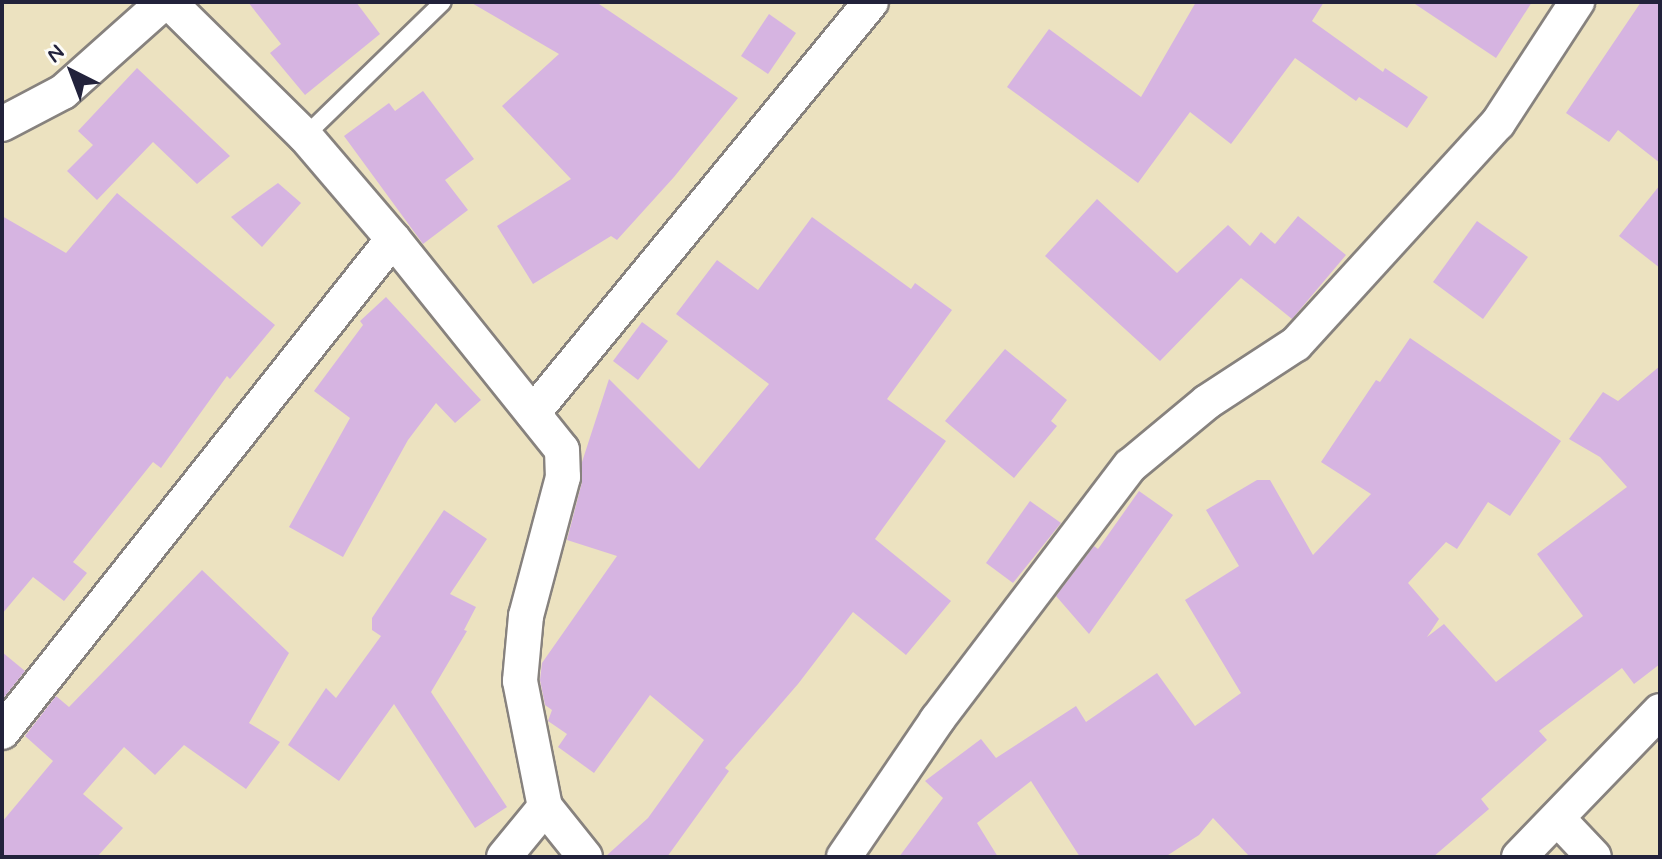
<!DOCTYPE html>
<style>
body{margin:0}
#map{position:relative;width:1662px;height:859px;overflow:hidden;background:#ece2c0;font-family:Mynerve,sans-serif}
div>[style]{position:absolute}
.building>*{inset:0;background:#d6b4e1}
.roads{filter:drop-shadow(2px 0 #87827e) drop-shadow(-2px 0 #87827e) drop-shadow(0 2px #87827e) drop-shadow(0 -2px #87827e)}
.service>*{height:16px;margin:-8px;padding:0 8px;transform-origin:8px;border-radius:8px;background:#fff}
.minor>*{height:34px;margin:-17px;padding:0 17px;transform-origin:17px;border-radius:17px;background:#fff}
span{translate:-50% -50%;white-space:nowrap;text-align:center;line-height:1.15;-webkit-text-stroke:7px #fdfcf7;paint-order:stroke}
.frame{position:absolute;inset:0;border:4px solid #22223b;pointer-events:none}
.north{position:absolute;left:32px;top:32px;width:80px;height:80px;-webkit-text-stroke:6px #fdfcf7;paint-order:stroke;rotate:318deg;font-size:22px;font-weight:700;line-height:32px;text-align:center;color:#22223b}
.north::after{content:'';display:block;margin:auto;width:28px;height:36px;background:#22223b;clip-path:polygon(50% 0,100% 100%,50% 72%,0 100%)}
</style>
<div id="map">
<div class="building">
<div style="clip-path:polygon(248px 2px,356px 2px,380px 34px,305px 95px,270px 53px,281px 44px)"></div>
<div style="clip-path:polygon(470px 2px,596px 2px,738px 98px,674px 177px,617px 240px,611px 236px,533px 284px,497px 226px,571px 179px,502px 106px,559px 54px)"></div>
<div style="clip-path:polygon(1196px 2px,1324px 2px,1312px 21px,1383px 72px,1385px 68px,1428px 97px,1407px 128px,1359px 97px,1356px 101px,1295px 58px,1231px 144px,1190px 112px,1138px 183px,1007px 87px,1049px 29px,1141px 97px)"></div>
<div style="clip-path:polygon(1412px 2px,1532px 2px,1496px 58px)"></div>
<div style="clip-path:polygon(1641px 2px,1660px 2px,1660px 163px,1618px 130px,1609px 142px,1566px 113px)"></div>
<div style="clip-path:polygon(769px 14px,796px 33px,768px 74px,741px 56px)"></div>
<div style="clip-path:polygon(137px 68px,230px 156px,197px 184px,153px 142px,97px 200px,67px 171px,93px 145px,78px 131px)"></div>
<div style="clip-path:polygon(423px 91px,474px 159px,445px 180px,468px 210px,423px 244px,344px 136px,389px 103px,395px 111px)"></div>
<div style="clip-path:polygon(278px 183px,301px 203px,262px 247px,231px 217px)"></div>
<div style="clip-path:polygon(1660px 185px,1660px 268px,1619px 236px)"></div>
<div style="clip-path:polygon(117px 193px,275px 325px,230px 379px,227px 376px,161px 468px,153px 462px,73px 562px,87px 573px,64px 601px,33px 577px,2px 614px,2px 216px,66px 253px)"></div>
<div style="clip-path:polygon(1097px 199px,1177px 273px,1228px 225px,1250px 246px,1261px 232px,1275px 244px,1298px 216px,1346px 255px,1292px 319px,1241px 278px,1160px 361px,1045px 256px)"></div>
<div style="clip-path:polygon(812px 217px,911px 289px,915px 283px,952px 310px,887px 399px,946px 441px,875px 539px,951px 601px,906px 655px,853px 612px,798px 684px,725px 768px,729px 771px,667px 857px,605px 857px,648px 818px,704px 740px,650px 695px,594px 773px,558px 747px,567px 734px,548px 721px,552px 710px,545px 705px,540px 680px,542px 663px,617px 556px,567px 540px,582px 482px,582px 462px,609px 379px,699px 469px,769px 384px,676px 314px,717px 260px,758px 290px)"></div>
<div style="clip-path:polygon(1477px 221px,1528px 257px,1483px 319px,1433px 282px)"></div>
<div style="clip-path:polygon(386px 297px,481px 400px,455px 423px,436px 403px,408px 440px,343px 557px,289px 527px,350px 418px,314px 391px,363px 325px,360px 321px)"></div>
<div style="clip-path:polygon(642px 322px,668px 341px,638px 380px,613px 361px)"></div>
<div style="clip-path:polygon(1410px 338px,1561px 441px,1510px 516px,1488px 502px,1457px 549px,1446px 542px,1408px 583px,1439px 619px,1427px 637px,1444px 624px,1496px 682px,1583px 616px,1537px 554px,1627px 487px,1600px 457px,1569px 439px,1603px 392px,1618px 401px,1660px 366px,1660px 664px,1634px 684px,1622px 668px,1539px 731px,1547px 740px,1481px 799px,1489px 809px,1433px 857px,1250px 857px,1213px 818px,1199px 835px,1165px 857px,1080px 857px,1031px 781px,977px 823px,998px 857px,899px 857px,943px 798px,925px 781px,981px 739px,996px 758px,1076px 706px,1086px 722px,1157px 673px,1195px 726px,1241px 693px,1185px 600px,1239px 566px,1206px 510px,1257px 480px,1270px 480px,1313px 555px,1371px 494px,1321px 462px,1376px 380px,1380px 382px)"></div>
<div style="clip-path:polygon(1005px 349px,1067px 400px,1051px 421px,1057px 426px,1014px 478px,945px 421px)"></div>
<div style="clip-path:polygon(1139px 491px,1173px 515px,1089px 634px,1056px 596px,1094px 546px,1098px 549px)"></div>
<div style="clip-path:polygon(1030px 501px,1061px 523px,1013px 583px,986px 563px)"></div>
<div style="clip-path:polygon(444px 510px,487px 539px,450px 594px,476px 607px,464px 630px,467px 631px,431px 692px,507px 807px,475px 828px,394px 704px,339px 781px,288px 745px,326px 688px,336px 698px,381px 636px,372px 630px,372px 618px)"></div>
<div style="clip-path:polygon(202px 570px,289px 653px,249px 723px,280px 742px,246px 789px,184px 745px,155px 775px,124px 747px,83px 794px,123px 828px,97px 857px,2px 857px,2px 822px,53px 761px,25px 736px,56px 696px,69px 707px)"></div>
<div style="clip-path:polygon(2px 652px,25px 671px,2px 700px)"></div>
</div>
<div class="roads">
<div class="service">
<div style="left:305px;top:136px;width:192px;rotate:-44.2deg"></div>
</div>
<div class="minor">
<div style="left:169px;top:2px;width:191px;rotate:44.6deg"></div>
<div style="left:305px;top:136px;width:135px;rotate:49.5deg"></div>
<div style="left:393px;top:239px;width:270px;rotate:51.3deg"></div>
<div style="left:562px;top:450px;width:27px;rotate:88deg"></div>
<div style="left:563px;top:477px;width:144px;rotate:104.9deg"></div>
<div style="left:526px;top:616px;width:65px;rotate:95.3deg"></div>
<div style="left:520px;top:681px;width:128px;rotate:78.8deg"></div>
<div style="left:545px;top:807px;width:64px;rotate:51.3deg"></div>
<div style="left:2px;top:124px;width:69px;rotate:-27.7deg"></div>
<div style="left:63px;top:92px;width:135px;rotate:-41.7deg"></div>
<div style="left:533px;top:413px;width:532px;rotate:-50.57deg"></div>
<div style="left:2px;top:732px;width:629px;rotate:-51.58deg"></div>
<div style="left:1558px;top:819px;width:52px;rotate:46.5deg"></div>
<div style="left:504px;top:857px;width:65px;rotate:-50.6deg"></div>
<div style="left:844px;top:857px;width:166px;rotate:-55.8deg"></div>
<div style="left:937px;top:720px;width:319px;rotate:-52.8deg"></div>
<div style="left:1130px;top:466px;width:100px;rotate:-39.7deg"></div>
<div style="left:1207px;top:402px;width:106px;rotate:-33.1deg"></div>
<div style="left:1296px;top:344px;width:299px;rotate:-47.6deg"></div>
<div style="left:1498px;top:123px;width:145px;rotate:-56.9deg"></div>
<div style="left:1519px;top:857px;width:203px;rotate:-46deg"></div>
</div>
</div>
<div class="frame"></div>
<div class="north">N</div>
</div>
